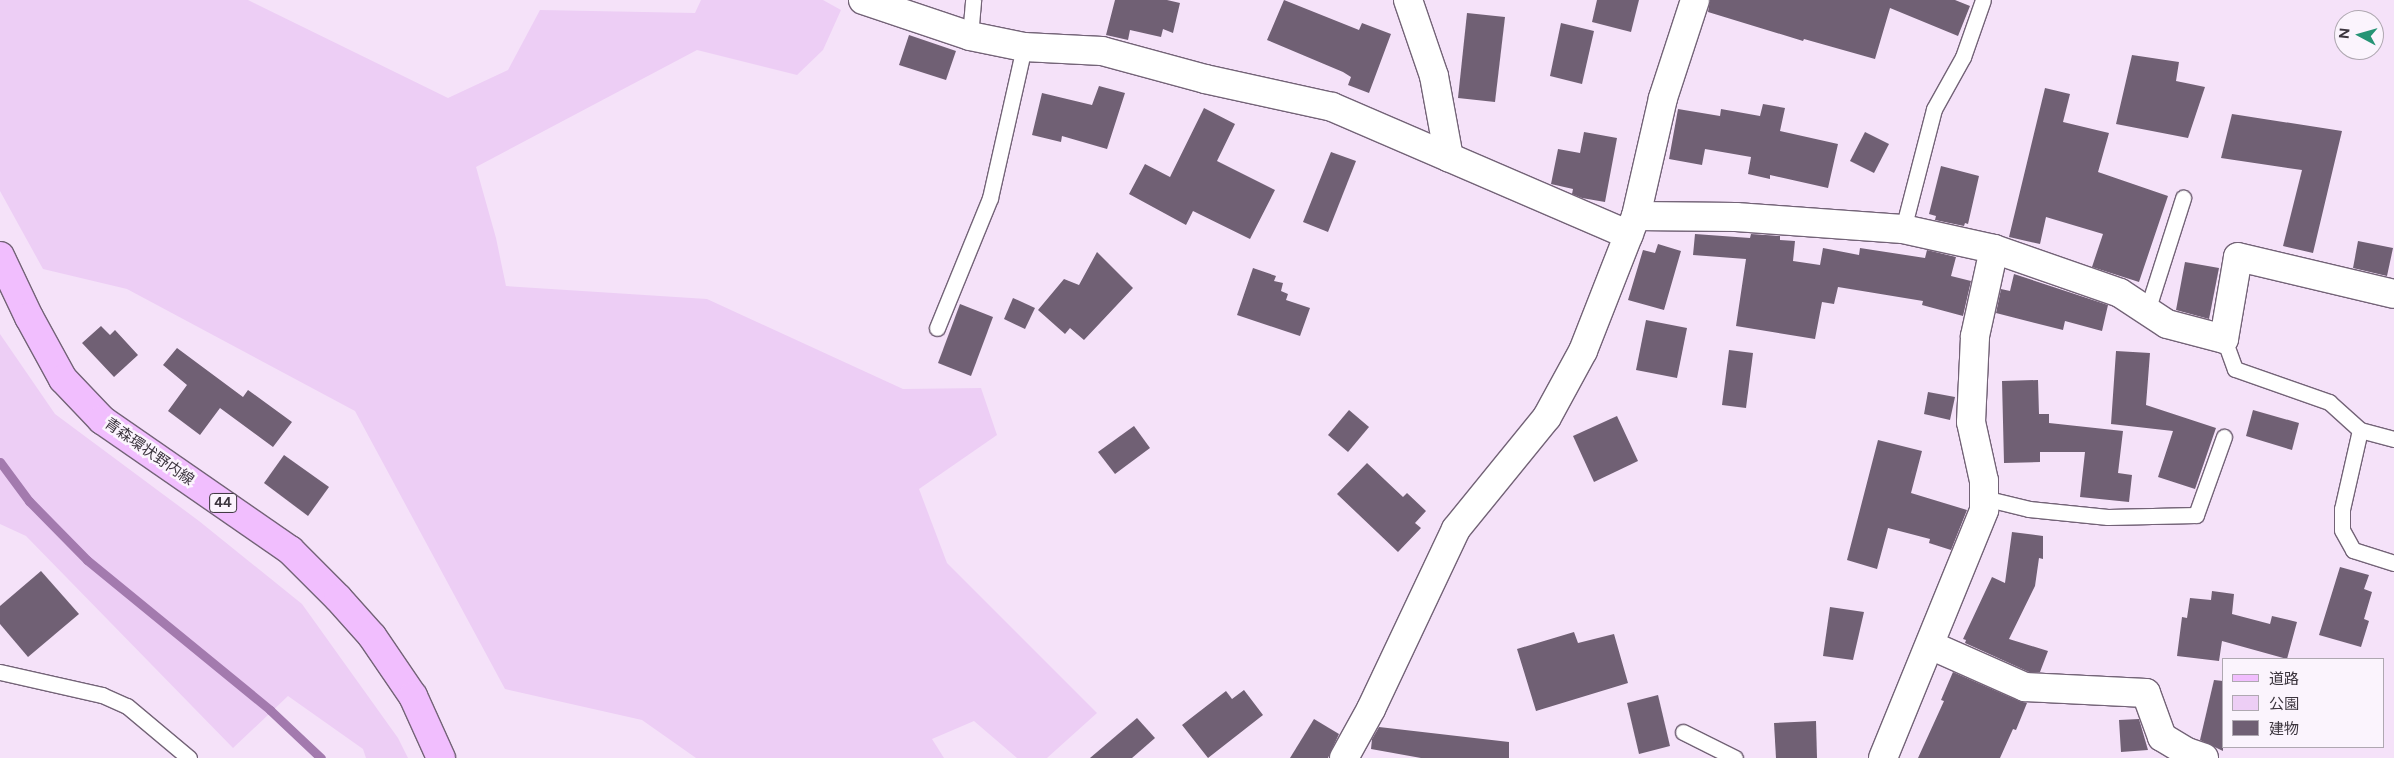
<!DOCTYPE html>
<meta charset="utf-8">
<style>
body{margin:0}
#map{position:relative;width:2394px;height:758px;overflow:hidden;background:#f5e2f9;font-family:Figtree,"Noto Sans JP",sans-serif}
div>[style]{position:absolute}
.green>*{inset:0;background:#edcef5}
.stream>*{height:9px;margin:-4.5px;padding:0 4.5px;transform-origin:4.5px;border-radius:4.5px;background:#a37aae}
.building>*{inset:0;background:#706074}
.roads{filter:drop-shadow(1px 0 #736377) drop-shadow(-1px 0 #736377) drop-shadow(0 1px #736377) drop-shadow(0 -1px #736377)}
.service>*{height:15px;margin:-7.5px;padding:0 7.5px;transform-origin:7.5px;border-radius:7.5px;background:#fff}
.minor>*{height:28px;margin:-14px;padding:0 14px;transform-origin:14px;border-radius:14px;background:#fff}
.primary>*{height:28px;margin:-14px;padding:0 14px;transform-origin:14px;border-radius:14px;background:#f1befe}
span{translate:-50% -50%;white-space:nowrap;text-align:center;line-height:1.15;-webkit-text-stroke:5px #fbf4fd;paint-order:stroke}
.shield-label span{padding:1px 4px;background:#fbf4fd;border:1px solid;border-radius:4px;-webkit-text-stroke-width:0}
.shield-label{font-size:14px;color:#3c353e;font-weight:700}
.street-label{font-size:15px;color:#3c353e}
.legend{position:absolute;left:2222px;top:658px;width:162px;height:90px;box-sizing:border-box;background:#fbf4fd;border:1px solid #afa8b1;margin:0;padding:6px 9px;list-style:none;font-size:15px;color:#3c353e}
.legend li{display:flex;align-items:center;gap:10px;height:25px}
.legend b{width:25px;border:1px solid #afa8b1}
.north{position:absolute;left:2334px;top:10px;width:50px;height:50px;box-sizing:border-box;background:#fbf4fd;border:1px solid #afa8b1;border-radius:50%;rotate:276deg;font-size:14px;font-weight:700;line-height:20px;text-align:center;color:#3c353e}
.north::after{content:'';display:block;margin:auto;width:18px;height:22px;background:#269475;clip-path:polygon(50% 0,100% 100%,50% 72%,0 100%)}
</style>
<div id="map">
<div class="green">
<div style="clip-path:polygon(0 0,248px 0,448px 98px,508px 70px,540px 10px,695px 13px,701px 0,823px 0,841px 10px,823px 50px,797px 75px,697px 50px,476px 167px,496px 238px,506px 286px,707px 299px,903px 389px,981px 388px,997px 435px,919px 489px,947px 563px,1097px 713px,1047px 758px,1017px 758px,974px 721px,932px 739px,944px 758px,696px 758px,642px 720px,505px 689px,355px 411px,127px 289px,43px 269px,0 191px)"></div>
<div style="clip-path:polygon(0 334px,55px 414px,199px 521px,302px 604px,398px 738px,408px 758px,366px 758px,363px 749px,288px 696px,233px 748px,26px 536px,0 524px)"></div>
</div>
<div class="stream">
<div style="left:0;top:462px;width:49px;rotate:53.4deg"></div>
<div style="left:29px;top:501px;width:83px;rotate:45.5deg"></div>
<div style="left:87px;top:560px;width:237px;rotate:39.3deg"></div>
<div style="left:270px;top:710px;width:70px;rotate:43.3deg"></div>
</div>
<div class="building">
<div style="clip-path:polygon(1115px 0,1167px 0,1180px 3px,1173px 33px,1163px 29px,1161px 37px,1130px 30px,1128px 40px,1106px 35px)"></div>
<div style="clip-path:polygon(1284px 0,1359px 30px,1362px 23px,1391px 34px,1369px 93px,1348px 85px,1351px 77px,1343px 72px,1267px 40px)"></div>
<div style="clip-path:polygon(1597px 0,1639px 0,1631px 32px,1592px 22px)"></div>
<div style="clip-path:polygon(1710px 0,1955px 0,1970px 6px,1958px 36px,1890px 8px,1875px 59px,1804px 39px,1803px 41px,1708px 12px)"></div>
<div style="clip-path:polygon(1467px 13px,1505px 17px,1495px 102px,1458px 98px)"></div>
<div style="clip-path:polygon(1561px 23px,1594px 31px,1582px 84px,1550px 76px)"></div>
<div style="clip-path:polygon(909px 35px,956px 51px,946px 80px,899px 65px)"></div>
<div style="clip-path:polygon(2132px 55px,2179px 62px,2176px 81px,2205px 87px,2188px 138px,2116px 124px)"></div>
<div style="clip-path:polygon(1099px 86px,1125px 93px,1107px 149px,1062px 136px,1061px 142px,1032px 135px,1042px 93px,1092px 105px)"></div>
<div style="clip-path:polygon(2045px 88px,2070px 94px,2063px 122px,2109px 133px,2098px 172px,2168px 196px,2139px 282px,2092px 267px,2103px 234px,2046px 217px,2040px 244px,2009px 237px)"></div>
<div style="clip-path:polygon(1763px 104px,1785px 108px,1780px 131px,1838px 144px,1828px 188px,1770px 175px,1770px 179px,1748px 174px,1751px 157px,1705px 149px,1702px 165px,1669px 159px,1678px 109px,1720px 116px,1721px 109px,1760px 116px)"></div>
<div style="clip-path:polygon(1204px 108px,1235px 124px,1217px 161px,1275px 190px,1250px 239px,1193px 211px,1186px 225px,1129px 194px,1145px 164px,1170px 177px)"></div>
<div style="clip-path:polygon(2232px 114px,2342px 131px,2313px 253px,2283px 246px,2302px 170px,2221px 158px)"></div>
<div style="clip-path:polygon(1584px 132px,1617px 138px,1605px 202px,1582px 198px,1572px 194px,1573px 189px,1551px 184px,1558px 149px,1580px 153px)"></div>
<div style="clip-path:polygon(1865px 132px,1889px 144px,1874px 173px,1850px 161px)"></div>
<div style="clip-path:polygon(1331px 152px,1356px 161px,1328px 232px,1303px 222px)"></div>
<div style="clip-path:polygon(1941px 166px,1979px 176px,1968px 224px,1965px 223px,1964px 226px,1935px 220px,1936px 216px,1929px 214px)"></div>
<div style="clip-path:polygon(1695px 234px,1750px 238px,1751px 234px,1780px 236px,1780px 240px,1795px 241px,1793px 261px,1820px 265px,1823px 248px,1859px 255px,1860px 248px,1925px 258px,1927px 250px,1956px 257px,1951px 276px,1971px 281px,1963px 316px,1922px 305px,1923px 301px,1838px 287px,1834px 304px,1822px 302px,1815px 339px,1736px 326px,1746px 259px,1693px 255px)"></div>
<div style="clip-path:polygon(2358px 241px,2393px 248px,2387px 276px,2353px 268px)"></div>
<div style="clip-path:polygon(1658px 244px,1681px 251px,1664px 310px,1628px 300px,1643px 250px,1655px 253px)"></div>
<div style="clip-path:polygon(1097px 252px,1133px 288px,1084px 340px,1070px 328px,1065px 334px,1038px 310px,1064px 279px,1079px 285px)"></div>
<div style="clip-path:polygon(2185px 262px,2219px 268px,2209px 319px,2176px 310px)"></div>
<div style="clip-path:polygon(1253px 268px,1276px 276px,1274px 281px,1283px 283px,1281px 291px,1288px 294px,1286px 300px,1310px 308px,1300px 336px,1237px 315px)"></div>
<div style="clip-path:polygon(2014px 274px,2108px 305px,2102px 331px,2065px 321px,2063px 330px,1996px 313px,2001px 289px,2010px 291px)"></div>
<div style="clip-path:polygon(1013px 298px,1035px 308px,1025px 329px,1004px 319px)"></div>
<div style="clip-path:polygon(960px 304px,993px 317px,971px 376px,938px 363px)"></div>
<div style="clip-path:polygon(1646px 320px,1687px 328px,1677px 378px,1636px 370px)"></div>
<div style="clip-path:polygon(101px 326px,110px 335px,115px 330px,138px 355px,114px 377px,82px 343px)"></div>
<div style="clip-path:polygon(177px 348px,243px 397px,248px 390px,292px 422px,273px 447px,220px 408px,200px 435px,168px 411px,187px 385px,163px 365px)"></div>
<div style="clip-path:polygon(1729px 350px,1753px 353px,1746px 408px,1722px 405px)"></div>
<div style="clip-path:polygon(2116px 351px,2150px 353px,2146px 405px,2216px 428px,2195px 489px,2158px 477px,2173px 431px,2111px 424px)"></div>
<div style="clip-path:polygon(2038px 380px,2039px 414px,2049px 414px,2049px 423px,2123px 431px,2118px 473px,2132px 475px,2129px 502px,2080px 497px,2085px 452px,2040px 452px,2040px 462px,2004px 463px,2002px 381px)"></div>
<div style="clip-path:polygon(1928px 392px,1955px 397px,1950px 420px,1924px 414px)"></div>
<div style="clip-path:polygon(1349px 410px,1369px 427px,1348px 452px,1328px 435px)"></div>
<div style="clip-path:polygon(2253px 410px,2299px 423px,2292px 450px,2246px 436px)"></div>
<div style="clip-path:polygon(1617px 416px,1638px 461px,1594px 482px,1573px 436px)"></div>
<div style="clip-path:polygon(1134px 426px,1150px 448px,1115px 474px,1098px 452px)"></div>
<div style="clip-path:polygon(1878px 440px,1922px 451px,1911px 493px,1967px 510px,1951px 550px,1929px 543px,1930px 539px,1888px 528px,1877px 569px,1847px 560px)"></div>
<div style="clip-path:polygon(284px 455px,329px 487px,308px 516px,264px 483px)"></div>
<div style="clip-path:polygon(1367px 463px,1403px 497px,1407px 493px,1426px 511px,1415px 523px,1421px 528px,1398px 552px,1337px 494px)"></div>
<div style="clip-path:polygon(2012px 532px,2043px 536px,2043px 559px,2039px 558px,2035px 586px,2009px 639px,2048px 651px,2040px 672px,2029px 672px,1965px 643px,1966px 640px,1963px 639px,1992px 577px,2005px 583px)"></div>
<div style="clip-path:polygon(2340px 567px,2369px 575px,2364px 589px,2372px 592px,2364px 619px,2369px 621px,2361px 647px,2319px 635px)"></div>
<div style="clip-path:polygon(41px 571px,79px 614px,28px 657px,0 624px,0 606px)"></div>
<div style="clip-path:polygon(2212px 591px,2234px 594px,2232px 614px,2270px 624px,2272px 616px,2297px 622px,2287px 659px,2222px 641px,2219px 661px,2177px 656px,2182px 617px,2187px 618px,2190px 598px,2211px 600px)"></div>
<div style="clip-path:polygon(1830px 607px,1864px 612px,1853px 660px,1823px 656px)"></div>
<div style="clip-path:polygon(1574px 632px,1578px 643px,1614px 634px,1628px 683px,1536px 711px,1517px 649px)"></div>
<div style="clip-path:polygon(1953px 672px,2019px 701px,2027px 703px,2016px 730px,2013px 729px,2000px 758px,1918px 758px,1944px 701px,1941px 700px)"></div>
<div style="clip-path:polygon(2214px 680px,2223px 681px,2223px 751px,2200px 740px)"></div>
<div style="clip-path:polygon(1244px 690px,1263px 715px,1208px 758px,1182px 725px,1226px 691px,1232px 699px)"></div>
<div style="clip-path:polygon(1658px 695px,1670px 746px,1639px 754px,1627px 703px)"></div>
<div style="clip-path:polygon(1137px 718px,1155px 738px,1132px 758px,1090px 758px)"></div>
<div style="clip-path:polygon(1314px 719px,1339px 734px,1328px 758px,1290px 758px)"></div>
<div style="clip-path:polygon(2139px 719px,2148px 750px,2121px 752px,2119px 720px)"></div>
<div style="clip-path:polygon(1816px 721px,1817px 758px,1776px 758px,1774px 723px)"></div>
<div style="clip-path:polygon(1379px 727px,1509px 742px,1509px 758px,1421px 758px,1371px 749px,1372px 739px)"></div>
</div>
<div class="roads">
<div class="service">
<div style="left:970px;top:36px;width:36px;rotate:-85deg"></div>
<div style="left:1903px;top:229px;width:124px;rotate:-75.5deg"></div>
<div style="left:1934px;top:109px;width:60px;rotate:-60.9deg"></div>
<div style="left:1963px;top:57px;width:60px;rotate:-70.7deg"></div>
<div style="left:2147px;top:311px;width:119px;rotate:-72.3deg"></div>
<div style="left:937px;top:328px;width:140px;rotate:-67.8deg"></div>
<div style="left:990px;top:198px;width:155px;rotate:-77.3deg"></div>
<div style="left:2224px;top:339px;width:32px;rotate:70deg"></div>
<div style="left:2235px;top:369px;width:100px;rotate:19.3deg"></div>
<div style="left:2329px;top:402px;width:42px;rotate:42.1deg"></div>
<div style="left:2360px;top:430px;width:81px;rotate:102.8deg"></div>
<div style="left:2342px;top:509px;width:21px;rotate:90deg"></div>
<div style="left:2342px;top:530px;width:23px;rotate:61deg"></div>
<div style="left:2353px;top:550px;width:43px;rotate:17.6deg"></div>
<div style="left:2360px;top:430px;width:35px;rotate:15deg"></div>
<div style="left:1984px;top:498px;width:46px;rotate:13.7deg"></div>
<div style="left:2029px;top:509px;width:79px;rotate:5.8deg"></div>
<div style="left:2108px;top:517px;width:88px;rotate:-1.3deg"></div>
<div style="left:2196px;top:515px;width:83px;rotate:-70.3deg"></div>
<div style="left:0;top:672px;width:105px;rotate:12.7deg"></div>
<div style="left:102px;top:695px;width:27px;rotate:24deg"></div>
<div style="left:127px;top:706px;width:81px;rotate:40deg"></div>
<div style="left:1683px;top:732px;width:58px;rotate:26.6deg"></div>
</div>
<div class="minor">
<div style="left:863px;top:0;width:113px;rotate:18.6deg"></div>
<div style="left:970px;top:36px;width:55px;rotate:11.5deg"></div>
<div style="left:1024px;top:47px;width:78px;rotate:2.9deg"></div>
<div style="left:1102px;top:51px;width:107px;rotate:15.2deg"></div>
<div style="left:1205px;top:79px;width:130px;rotate:12.4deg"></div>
<div style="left:1332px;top:107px;width:323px;rotate:23.3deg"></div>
<div style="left:1408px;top:0;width:80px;rotate:71.1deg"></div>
<div style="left:1434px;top:76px;width:83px;rotate:79.6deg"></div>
<div style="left:1636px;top:216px;width:100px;rotate:0.6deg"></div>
<div style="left:1736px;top:217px;width:167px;rotate:4.1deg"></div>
<div style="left:1903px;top:229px;width:93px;rotate:12.4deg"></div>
<div style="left:1994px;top:249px;width:133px;rotate:19.2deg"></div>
<div style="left:2120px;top:293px;width:56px;rotate:33.4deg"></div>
<div style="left:2167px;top:324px;width:59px;rotate:14.7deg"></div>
<div style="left:2224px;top:339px;width:83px;rotate:-80.3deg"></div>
<div style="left:2238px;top:257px;width:160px;rotate:13.3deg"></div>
<div style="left:1930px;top:645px;width:104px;rotate:23.9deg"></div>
<div style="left:2025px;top:687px;width:121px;rotate:2.8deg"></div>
<div style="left:2146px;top:693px;width:47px;rotate:70deg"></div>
<div style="left:2162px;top:737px;width:29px;rotate:31deg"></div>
<div style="left:2187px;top:752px;width:18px;rotate:19deg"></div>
<div style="left:1344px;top:758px;width:56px;rotate:-61.1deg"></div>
<div style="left:1371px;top:709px;width:199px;rotate:-64.7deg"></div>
<div style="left:1456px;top:529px;width:144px;rotate:-50.9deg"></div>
<div style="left:1547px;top:417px;width:75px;rotate:-61.4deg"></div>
<div style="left:1583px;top:351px;width:145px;rotate:-68.6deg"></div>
<div style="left:1636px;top:216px;width:121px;rotate:-77.1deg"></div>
<div style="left:1663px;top:98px;width:103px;rotate:-71.9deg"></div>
<div style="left:1883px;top:758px;width:268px;rotate:-67.8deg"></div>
<div style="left:1984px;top:510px;width:29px;rotate:-90deg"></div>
<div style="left:1984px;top:481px;width:60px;rotate:-102.4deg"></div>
<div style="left:1971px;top:422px;width:86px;rotate:-87.3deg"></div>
<div style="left:1975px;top:336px;width:89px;rotate:-77.7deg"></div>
</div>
<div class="primary">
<div style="left:0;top:256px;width:68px;rotate:64.6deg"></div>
<div style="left:29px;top:317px;width:71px;rotate:61.3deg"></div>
<div style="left:63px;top:379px;width:57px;rotate:46.4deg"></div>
<div style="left:102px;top:420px;width:229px;rotate:34.7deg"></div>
<div style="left:290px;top:550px;width:68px;rotate:45deg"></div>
<div style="left:338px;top:598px;width:51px;rotate:48.2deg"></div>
<div style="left:372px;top:636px;width:73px;rotate:55.7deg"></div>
<div style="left:413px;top:696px;width:68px;rotate:65.7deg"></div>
</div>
</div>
<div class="shield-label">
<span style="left:223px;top:503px">44</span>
</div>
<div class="street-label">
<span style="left:149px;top:452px;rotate:35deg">青森環状野内線</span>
</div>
<ul class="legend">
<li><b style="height:6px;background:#f1befe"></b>道路</li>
<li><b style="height:14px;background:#edcef5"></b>公園</li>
<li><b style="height:14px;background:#706074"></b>建物</li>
</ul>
<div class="north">N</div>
</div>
